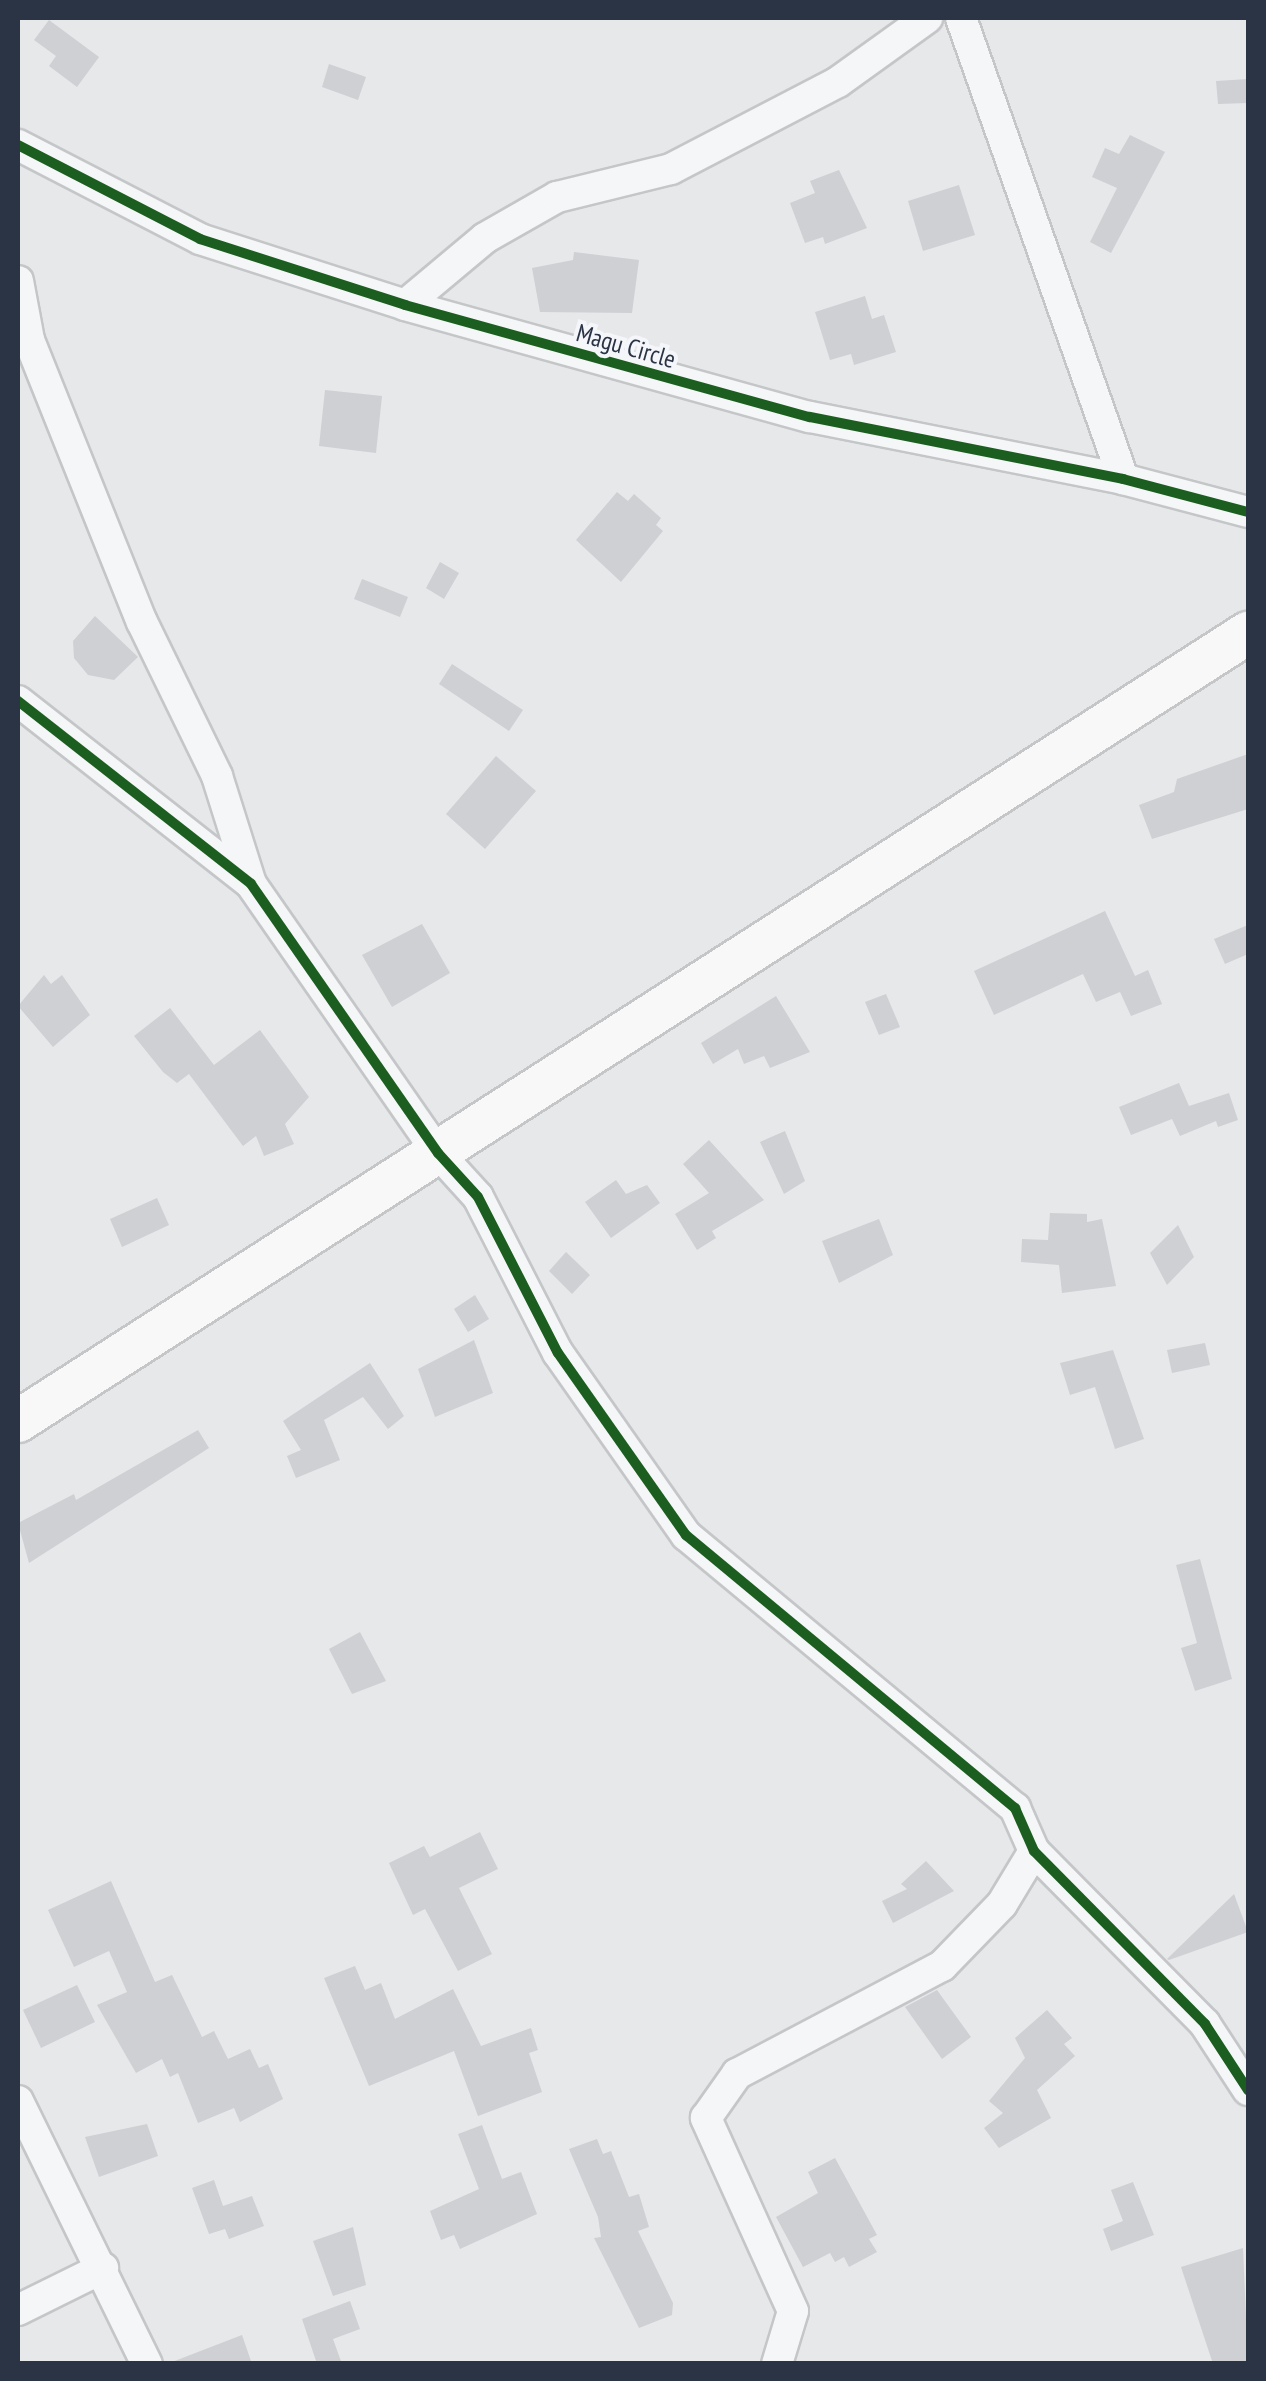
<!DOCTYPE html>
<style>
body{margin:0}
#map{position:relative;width:1266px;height:2381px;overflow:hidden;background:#e6e8ea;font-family:"PT Sans Narrow",sans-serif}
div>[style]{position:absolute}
.building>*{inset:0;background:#ced0d3}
.roads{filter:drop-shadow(2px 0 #c4c6c8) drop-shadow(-2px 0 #c4c6c8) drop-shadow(0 2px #c4c6c8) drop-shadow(0 -2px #c4c6c8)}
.minor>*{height:30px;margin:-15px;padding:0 15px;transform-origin:15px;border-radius:15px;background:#f5f6f7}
.secondary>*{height:42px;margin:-21px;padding:0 21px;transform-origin:21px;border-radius:21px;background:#f8f8f8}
.cycleway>*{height:10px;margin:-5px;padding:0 5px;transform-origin:5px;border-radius:5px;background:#1b5e20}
span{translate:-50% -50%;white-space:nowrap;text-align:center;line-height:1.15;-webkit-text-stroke:8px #f4f6f9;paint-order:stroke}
.street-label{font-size:25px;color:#2b3445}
.frame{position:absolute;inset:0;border:20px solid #2b3445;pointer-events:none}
</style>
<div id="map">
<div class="building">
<div style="clip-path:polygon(49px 20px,99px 57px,77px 87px,49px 66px,56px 56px,34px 40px)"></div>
<div style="clip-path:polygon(329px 64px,366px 77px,358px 100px,322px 87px)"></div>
<div style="clip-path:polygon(1248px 79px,1248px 103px,1218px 104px,1216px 81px)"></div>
<div style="clip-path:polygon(1130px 135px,1165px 152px,1111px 253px,1090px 242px,1117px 188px,1092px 177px,1105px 148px,1119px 154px)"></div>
<div style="clip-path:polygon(839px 170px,867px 228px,825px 244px,823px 237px,805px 243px,790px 203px,815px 193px,810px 181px)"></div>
<div style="clip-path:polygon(959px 185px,975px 235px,923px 251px,908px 201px)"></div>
<div style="clip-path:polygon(574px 252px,639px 260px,632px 313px,540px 312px,532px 268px,573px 260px)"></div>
<div style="clip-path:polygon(865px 296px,872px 319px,884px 315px,896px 352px,854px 365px,851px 354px,830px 360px,815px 312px)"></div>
<div style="clip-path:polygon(325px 390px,382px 396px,376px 453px,319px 446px)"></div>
<div style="clip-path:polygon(617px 492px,628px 501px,634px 494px,661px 518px,656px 525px,663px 531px,621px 582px,576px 540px)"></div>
<div style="clip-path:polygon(440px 562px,459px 573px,444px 599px,426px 588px)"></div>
<div style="clip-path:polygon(362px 579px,408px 597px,400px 617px,354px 599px)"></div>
<div style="clip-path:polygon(95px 616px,138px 657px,114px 680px,88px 675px,74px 658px,73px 641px)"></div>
<div style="clip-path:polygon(452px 664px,523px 710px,509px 731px,439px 684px)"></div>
<div style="clip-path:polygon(1248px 754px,1248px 809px,1152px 839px,1139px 805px,1174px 792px,1177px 779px)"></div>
<div style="clip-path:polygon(496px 756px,536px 791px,485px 849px,446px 814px)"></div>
<div style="clip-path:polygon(1105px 911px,1135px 976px,1148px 970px,1162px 1004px,1131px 1016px,1120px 992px,1096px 1002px,1083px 974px,994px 1015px,974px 971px)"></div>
<div style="clip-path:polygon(422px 924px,450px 973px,392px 1007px,362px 955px)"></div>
<div style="clip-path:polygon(1248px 925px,1248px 954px,1225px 964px,1214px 939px)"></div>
<div style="clip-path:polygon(44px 975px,51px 984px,62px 975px,90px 1015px,53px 1047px,18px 1006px)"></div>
<div style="clip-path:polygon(886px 994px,900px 1027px,879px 1035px,865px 1002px)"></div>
<div style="clip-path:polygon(776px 996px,810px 1052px,770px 1068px,764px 1056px,744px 1064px,738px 1049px,713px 1064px,701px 1043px)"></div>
<div style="clip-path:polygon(170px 1008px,214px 1065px,260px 1030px,309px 1097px,285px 1124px,294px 1144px,264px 1156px,256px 1136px,243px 1146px,189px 1074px,177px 1083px,163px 1072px,134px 1036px)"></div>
<div style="clip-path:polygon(1179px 1083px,1189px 1106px,1229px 1093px,1238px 1120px,1218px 1127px,1216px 1121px,1180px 1136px,1172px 1119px,1131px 1135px,1119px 1107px)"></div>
<div style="clip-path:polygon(785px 1131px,805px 1181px,784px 1194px,760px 1142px)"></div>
<div style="clip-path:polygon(709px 1140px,764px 1200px,712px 1231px,716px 1238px,697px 1250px,675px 1214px,709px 1193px,683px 1164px)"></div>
<div style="clip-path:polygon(616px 1180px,626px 1194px,647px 1185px,660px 1203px,611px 1238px,585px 1202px)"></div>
<div style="clip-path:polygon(157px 1198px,169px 1225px,122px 1247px,110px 1219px)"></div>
<div style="clip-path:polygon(1050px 1213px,1087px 1214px,1087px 1222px,1102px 1219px,1116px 1286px,1062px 1293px,1059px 1265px,1021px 1262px,1022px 1239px,1048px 1240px)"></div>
<div style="clip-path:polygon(879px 1219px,893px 1255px,839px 1283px,822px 1241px)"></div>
<div style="clip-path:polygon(1178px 1225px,1194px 1257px,1167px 1285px,1150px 1253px)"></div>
<div style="clip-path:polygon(566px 1252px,590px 1275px,572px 1294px,549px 1271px)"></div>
<div style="clip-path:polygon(475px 1295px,489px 1319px,468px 1332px,454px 1309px)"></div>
<div style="clip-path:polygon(474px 1340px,493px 1393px,435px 1417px,418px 1369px)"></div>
<div style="clip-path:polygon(1205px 1343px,1210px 1365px,1172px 1373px,1167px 1350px)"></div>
<div style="clip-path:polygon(1113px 1350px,1144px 1439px,1115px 1449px,1095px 1387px,1070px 1395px,1060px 1363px)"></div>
<div style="clip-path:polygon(370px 1363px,404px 1416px,388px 1429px,363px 1397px,324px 1420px,340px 1460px,296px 1478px,287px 1456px,301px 1450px,283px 1421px)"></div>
<div style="clip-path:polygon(198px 1430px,209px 1448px,29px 1563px,18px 1523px,74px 1494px,76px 1500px)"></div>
<div style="clip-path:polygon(1200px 1559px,1232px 1679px,1195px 1691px,1181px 1648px,1197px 1643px,1176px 1565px)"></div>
<div style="clip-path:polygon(360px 1632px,386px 1681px,352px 1694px,329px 1649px)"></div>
<div style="clip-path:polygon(480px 1832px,498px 1869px,459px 1888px,492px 1954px,458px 1971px,425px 1909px,413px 1915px,389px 1863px,424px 1846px,430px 1857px)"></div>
<div style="clip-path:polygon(926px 1861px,954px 1891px,893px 1923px,882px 1901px,907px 1889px,901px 1884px)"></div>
<div style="clip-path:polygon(111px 1881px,155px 1982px,172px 1975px,202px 2037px,214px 2031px,228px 2059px,250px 2049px,259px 2068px,268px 2064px,283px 2099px,240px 2122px,234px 2108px,198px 2123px,178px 2073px,170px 2077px,162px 2059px,136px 2073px,97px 2005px,127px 1992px,109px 1951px,74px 1967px,48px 1910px)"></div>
<div style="clip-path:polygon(1234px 1894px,1248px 1932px,1169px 1960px,1167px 1959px)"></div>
<div style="clip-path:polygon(355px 1966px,365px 1990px,381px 1983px,395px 2019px,453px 1989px,481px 2046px,531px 2028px,538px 2050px,529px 2053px,542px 2092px,478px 2116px,454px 2051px,369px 2086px,324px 1978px)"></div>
<div style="clip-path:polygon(77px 1985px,95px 2022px,41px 2048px,23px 2010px)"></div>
<div style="clip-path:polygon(937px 1990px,971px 2037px,942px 2059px,905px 2007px)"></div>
<div style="clip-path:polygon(1047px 2010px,1072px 2038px,1064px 2044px,1075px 2056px,1037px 2090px,1051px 2118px,999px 2148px,984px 2128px,1003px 2113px,989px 2101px,1025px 2058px,1015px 2038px)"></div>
<div style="clip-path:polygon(147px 2124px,158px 2156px,99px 2177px,85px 2137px)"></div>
<div style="clip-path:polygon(482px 2125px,502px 2179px,521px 2172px,537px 2214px,460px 2249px,454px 2235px,441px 2240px,430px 2211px,479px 2189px,458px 2134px)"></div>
<div style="clip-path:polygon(597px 2139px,603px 2154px,611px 2151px,629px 2197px,639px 2194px,649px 2227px,638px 2231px,673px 2303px,672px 2315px,639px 2328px,594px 2238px,601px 2237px,598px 2217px,569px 2149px)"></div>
<div style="clip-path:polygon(835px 2158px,877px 2235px,869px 2239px,877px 2252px,849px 2267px,844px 2257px,835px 2262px,830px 2253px,803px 2267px,776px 2217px,818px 2193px,808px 2172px)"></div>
<div style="clip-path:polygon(214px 2180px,223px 2206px,252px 2196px,264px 2226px,229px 2239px,225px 2229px,209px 2234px,192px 2188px)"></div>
<div style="clip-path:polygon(1133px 2182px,1154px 2235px,1111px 2251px,1103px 2229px,1123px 2221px,1111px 2190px)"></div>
<div style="clip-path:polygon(353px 2227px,366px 2285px,333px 2296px,313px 2241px)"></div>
<div style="clip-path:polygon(1243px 2248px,1248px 2364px,1213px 2364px,1181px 2267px)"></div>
<div style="clip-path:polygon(350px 2301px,360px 2329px,333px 2339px,342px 2364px,317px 2364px,302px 2319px)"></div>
<div style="clip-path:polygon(242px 2335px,252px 2364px,172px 2364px,172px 2362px)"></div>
</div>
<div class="roads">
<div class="minor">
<div style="left:961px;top:18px;width:489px;rotate:70.6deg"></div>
<div style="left:18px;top:145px;width:205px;rotate:27.3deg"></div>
<div style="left:200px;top:239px;width:215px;rotate:17.8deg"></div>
<div style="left:405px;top:305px;width:420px;rotate:15.5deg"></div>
<div style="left:810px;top:417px;width:319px;rotate:11.2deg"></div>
<div style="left:1123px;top:479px;width:129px;rotate:14.8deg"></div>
<div style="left:18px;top:281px;width:60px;rotate:79.4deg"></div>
<div style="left:29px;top:340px;width:304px;rotate:68.2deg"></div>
<div style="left:142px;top:622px;width:171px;rotate:64deg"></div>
<div style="left:217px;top:776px;width:113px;rotate:72.5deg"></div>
<div style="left:405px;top:305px;width:104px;rotate:-39.9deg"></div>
<div style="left:485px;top:238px;width:83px;rotate:-29.7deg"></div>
<div style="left:557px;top:197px;width:117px;rotate:-13.8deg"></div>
<div style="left:671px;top:169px;width:188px;rotate:-27.5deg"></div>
<div style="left:838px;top:82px;width:110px;rotate:-35.7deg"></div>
<div style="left:18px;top:701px;width:296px;rotate:38.1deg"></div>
<div style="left:251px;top:884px;width:328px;rotate:55.2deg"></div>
<div style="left:438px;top:1153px;width:59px;rotate:47.7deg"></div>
<div style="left:478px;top:1197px;width:175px;rotate:62.9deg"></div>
<div style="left:558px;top:1353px;width:223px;rotate:54.9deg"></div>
<div style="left:686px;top:1535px;width:428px;rotate:39.7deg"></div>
<div style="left:1015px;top:1808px;width:47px;rotate:66.2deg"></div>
<div style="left:1034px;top:1851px;width:243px;rotate:45.3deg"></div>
<div style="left:1205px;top:2024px;width:79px;rotate:56.9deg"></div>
<div style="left:18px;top:2101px;width:293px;rotate:63.9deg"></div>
<div style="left:18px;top:2310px;width:95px;rotate:-26.3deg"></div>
<div style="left:777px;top:2364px;width:55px;rotate:-73.2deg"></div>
<div style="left:793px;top:2311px;width:212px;rotate:-114.3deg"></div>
<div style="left:706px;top:2118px;width:54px;rotate:-54.8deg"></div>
<div style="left:737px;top:2074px;width:232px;rotate:-27.8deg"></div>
<div style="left:942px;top:1966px;width:86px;rotate:-45.9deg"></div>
<div style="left:1002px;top:1904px;width:62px;rotate:-58.9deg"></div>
</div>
<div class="secondary">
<div style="left:18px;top:1421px;width:1461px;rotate:-32.65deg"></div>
</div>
</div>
<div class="cycleway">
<div style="left:18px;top:145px;width:205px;rotate:27.3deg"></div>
<div style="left:200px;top:239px;width:215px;rotate:17.8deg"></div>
<div style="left:405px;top:305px;width:420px;rotate:15.5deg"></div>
<div style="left:810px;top:417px;width:319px;rotate:11.2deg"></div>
<div style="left:1123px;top:479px;width:129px;rotate:14.8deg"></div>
<div style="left:18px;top:701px;width:296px;rotate:38.1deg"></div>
<div style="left:251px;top:884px;width:328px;rotate:55.2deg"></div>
<div style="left:438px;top:1153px;width:59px;rotate:47.7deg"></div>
<div style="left:478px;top:1197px;width:175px;rotate:62.9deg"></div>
<div style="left:558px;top:1353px;width:223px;rotate:54.9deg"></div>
<div style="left:686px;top:1535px;width:428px;rotate:39.7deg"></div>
<div style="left:1015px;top:1808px;width:47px;rotate:66.2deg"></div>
<div style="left:1034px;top:1851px;width:243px;rotate:45.3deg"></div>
<div style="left:1205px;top:2024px;width:79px;rotate:56.9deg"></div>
</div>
<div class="street-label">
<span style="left:626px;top:346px;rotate:16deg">Magu Circle</span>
</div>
<div class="frame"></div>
</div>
